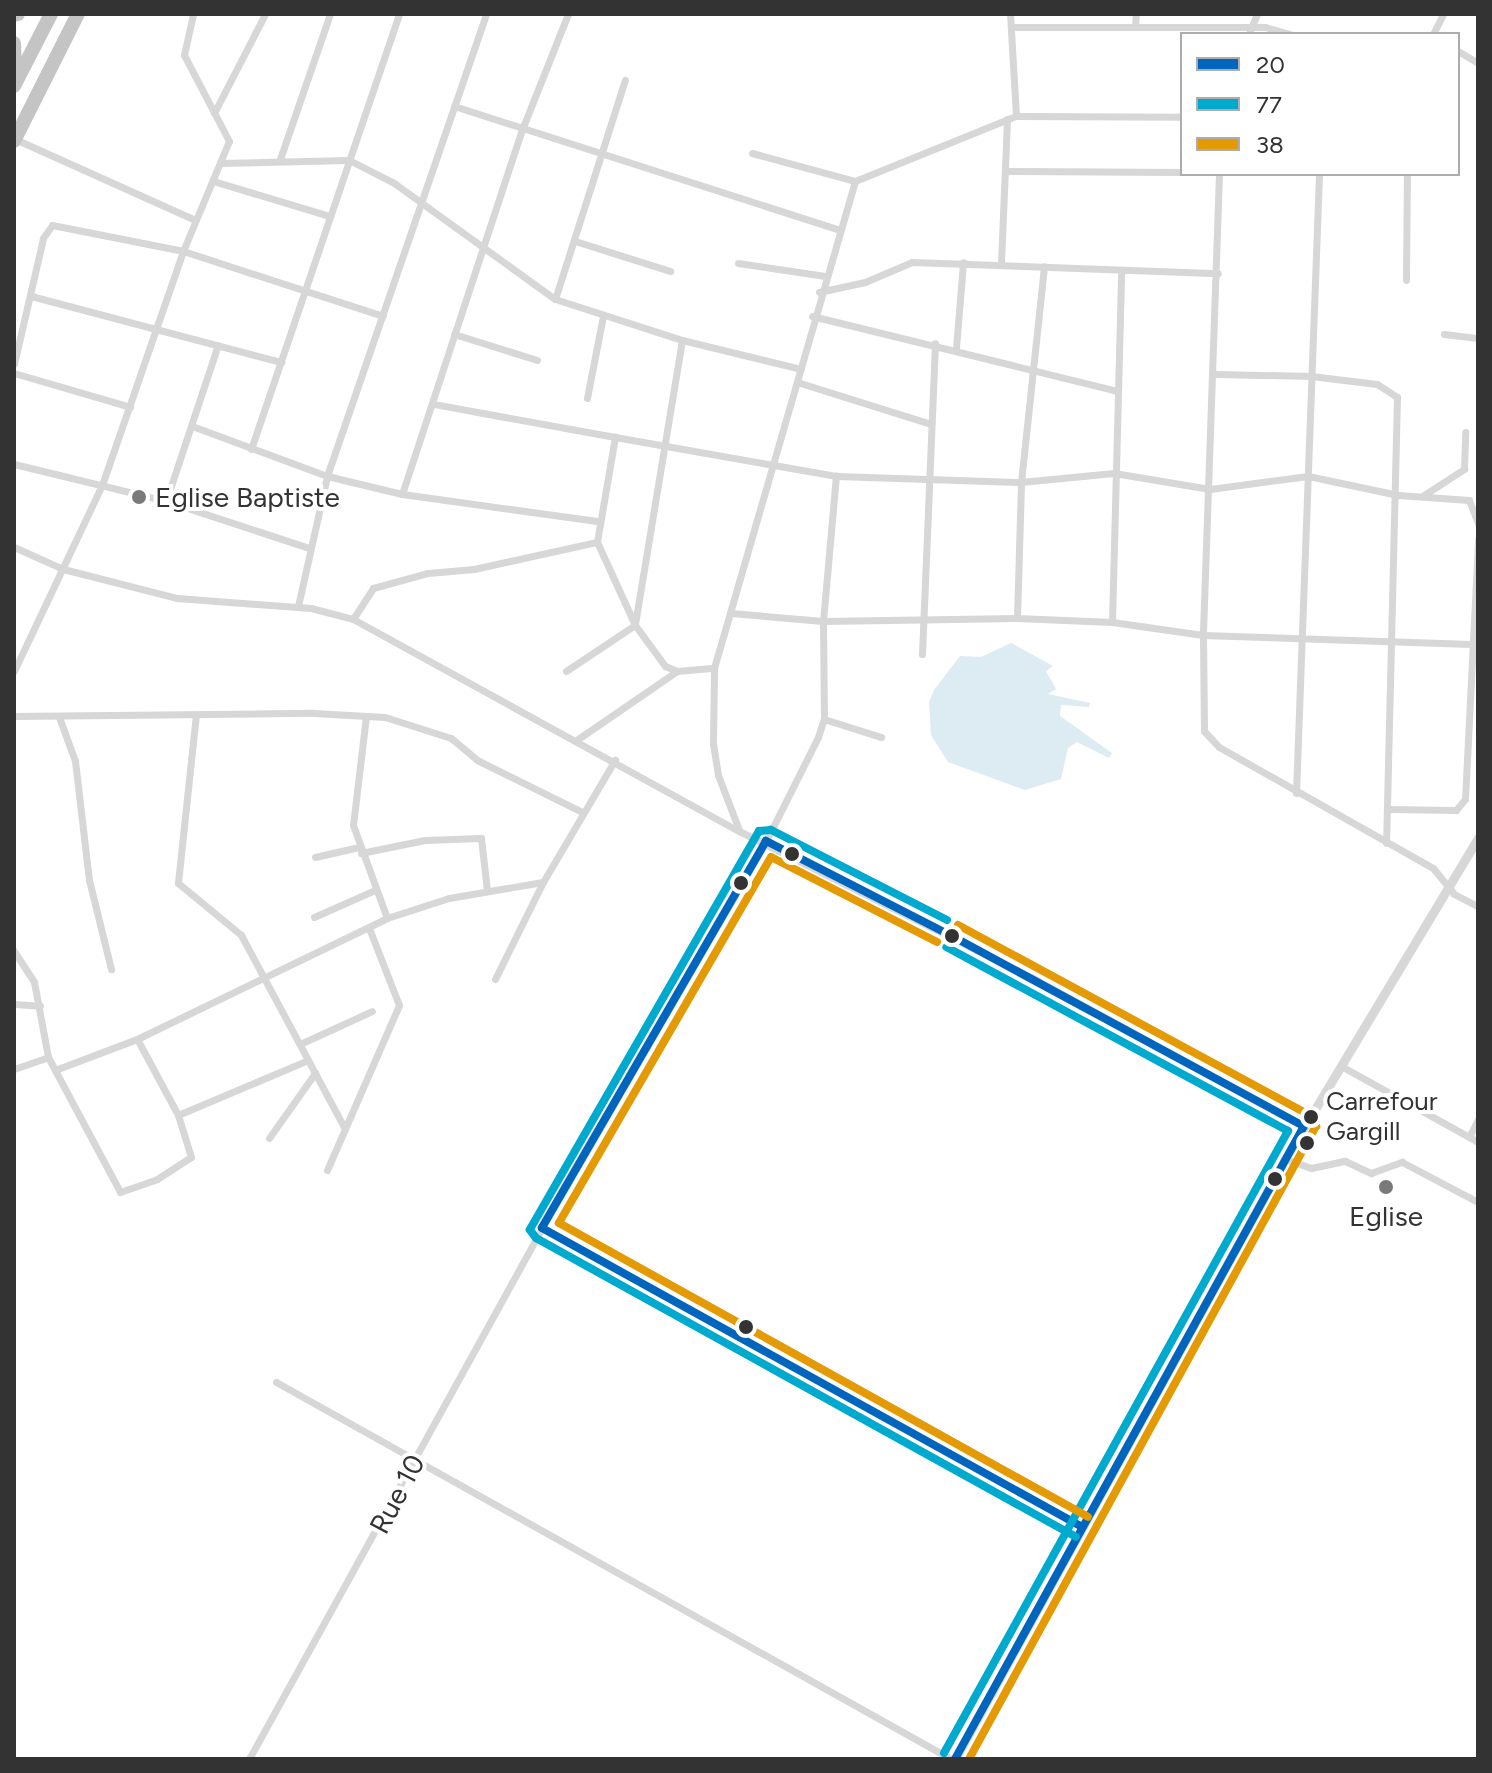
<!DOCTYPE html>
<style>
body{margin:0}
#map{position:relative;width:1492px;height:1773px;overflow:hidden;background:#fff;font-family:Figtree,sans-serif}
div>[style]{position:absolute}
.water>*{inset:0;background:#ddebf3}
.minor>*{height:7px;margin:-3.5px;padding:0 3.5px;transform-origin:3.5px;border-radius:3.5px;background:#d7d7d7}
.tertiary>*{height:9px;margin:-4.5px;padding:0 4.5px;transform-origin:4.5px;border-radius:4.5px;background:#d7d7d7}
.motorway>*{height:14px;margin:-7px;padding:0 7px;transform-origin:7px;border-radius:7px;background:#c4c4c4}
.bus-1>*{height:8px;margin:-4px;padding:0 4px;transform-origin:4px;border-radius:4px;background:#0065bd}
.bus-2>*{height:8px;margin:-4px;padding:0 4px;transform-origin:4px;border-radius:4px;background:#00a9ce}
.bus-3>*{height:8px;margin:-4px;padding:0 4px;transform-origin:4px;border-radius:4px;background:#e39a05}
.dots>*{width:22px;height:22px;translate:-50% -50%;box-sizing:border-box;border:4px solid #fff;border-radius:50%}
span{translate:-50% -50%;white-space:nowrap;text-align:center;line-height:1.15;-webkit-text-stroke:8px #fff;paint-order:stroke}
.bus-label{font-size:26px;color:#333}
.left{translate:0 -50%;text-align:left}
.poi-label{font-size:28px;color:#333}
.street-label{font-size:28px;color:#333}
.frame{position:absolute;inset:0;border:16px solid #333;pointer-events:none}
.legend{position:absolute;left:1180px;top:32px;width:280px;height:144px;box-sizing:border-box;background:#fff;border:2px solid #adadad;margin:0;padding:10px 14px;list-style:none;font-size:24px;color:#333}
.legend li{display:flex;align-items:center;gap:16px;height:40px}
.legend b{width:40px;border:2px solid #adadad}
</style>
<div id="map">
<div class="water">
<div style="clip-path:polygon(1011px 643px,1053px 666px,1046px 671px,1056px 689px,1048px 694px,1090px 703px,1089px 707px,1061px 705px,1060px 716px,1112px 753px,1109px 758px,1077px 742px,1068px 748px,1061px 779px,1025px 790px,948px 762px,931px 735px,929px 702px,934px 690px,960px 656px,981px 657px)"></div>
</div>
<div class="minor">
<div style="left:1010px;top:14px;width:102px;rotate:86.6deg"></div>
<div style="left:1014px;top:27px;width:251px"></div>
<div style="left:1265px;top:27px;width:26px;rotate:16deg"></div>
<div style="left:1135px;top:27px;width:13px;rotate:-86deg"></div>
<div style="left:1250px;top:30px;width:17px;rotate:-66deg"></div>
<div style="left:1433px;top:34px;width:22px;rotate:-63deg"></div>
<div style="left:1458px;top:51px;width:23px;rotate:31deg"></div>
<div style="left:454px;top:106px;width:405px;rotate:17.8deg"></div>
<div style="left:214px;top:113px;width:111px;rotate:-62.7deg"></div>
<div style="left:15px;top:139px;width:197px;rotate:24.2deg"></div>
<div style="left:752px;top:153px;width:107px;rotate:15.2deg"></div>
<div style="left:855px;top:181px;width:174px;rotate:-22deg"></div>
<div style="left:1016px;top:116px;width:166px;rotate:0.3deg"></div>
<div style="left:280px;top:159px;width:153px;rotate:-71deg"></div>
<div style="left:220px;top:163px;width:129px;rotate:-1.3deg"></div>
<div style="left:349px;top:160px;width:51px;rotate:27.1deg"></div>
<div style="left:394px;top:183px;width:198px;rotate:35.8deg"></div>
<div style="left:555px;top:299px;width:133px;rotate:17.9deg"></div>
<div style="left:682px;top:340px;width:122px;rotate:13.7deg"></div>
<div style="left:1005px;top:171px;width:177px;rotate:0.3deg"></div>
<div style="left:1219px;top:174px;width:461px;rotate:92deg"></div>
<div style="left:1203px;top:635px;width:96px;rotate:89.4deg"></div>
<div style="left:1204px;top:731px;width:22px;rotate:47deg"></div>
<div style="left:1219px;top:747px;width:246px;rotate:29.5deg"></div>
<div style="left:1433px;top:868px;width:33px;rotate:51deg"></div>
<div style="left:1454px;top:894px;width:27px;rotate:27deg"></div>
<div style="left:213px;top:181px;width:122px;rotate:16.7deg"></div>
<div style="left:575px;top:241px;width:100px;rotate:17.5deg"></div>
<div style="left:738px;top:263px;width:88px;rotate:8.5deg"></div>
<div style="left:1001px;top:263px;width:144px;rotate:-87.6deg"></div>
<div style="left:1406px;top:280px;width:106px;rotate:-89.5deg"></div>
<div style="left:819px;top:292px;width:47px;rotate:-12.3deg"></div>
<div style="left:865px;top:282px;width:51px;rotate:-23.1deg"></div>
<div style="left:912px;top:262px;width:306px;rotate:2.1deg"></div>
<div style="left:31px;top:296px;width:259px;rotate:14.8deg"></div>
<div style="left:555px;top:299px;width:230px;rotate:-72.3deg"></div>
<div style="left:812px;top:316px;width:314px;rotate:13.8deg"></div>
<div style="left:454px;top:334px;width:87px;rotate:17.4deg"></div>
<div style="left:1444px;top:334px;width:34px;rotate:7deg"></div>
<div style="left:682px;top:340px;width:289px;rotate:99.4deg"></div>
<div style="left:635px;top:625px;width:51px;rotate:53.8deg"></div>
<div style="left:665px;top:666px;width:13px;rotate:23deg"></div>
<div style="left:677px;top:671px;width:37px;rotate:-5deg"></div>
<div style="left:956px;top:348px;width:86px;rotate:-85.3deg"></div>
<div style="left:14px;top:364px;width:129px;rotate:-77deg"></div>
<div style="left:43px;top:238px;width:16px;rotate:-55deg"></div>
<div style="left:52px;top:225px;width:134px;rotate:11.2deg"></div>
<div style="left:183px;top:251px;width:210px;rotate:18deg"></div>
<div style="left:14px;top:373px;width:121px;rotate:16.3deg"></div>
<div style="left:1216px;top:374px;width:95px;rotate:1.2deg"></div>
<div style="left:1311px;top:376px;width:66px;rotate:6.9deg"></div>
<div style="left:1377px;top:384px;width:24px;rotate:33deg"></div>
<div style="left:1397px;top:397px;width:446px;rotate:91.4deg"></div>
<div style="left:797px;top:382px;width:140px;rotate:17.4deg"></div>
<div style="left:587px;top:398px;width:84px;rotate:-79deg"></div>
<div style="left:192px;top:426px;width:144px;rotate:20.3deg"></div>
<div style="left:327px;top:476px;width:77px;rotate:13.5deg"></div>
<div style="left:402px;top:494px;width:197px;rotate:7.9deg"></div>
<div style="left:615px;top:437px;width:224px;rotate:10deg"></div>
<div style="left:836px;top:476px;width:185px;rotate:1.9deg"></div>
<div style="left:1021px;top:482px;width:93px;rotate:-5.5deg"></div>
<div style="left:1114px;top:473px;width:97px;rotate:9.5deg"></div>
<div style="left:1210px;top:489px;width:99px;rotate:-7.6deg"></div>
<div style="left:1308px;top:476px;width:92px;rotate:11.9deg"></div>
<div style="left:1398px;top:495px;width:71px;rotate:4deg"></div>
<div style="left:1469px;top:500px;width:25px;rotate:69deg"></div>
<div style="left:251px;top:449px;width:459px;rotate:-71.2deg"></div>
<div style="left:14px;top:464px;width:156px;rotate:13.7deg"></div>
<div style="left:166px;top:501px;width:151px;rotate:18.2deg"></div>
<div style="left:402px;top:494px;width:386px;rotate:-71.8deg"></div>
<div style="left:523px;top:127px;width:122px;rotate:-68.3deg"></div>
<div style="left:1424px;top:495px;width:48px;rotate:-33deg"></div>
<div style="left:1464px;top:469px;width:37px;rotate:-88deg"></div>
<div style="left:166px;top:501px;width:164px;rotate:-71.6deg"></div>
<div style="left:14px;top:547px;width:54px;rotate:24.2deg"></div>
<div style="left:63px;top:569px;width:118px;rotate:14.3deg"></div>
<div style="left:177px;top:598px;width:134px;rotate:4.3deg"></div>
<div style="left:311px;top:608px;width:43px;rotate:14.7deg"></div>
<div style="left:353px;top:619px;width:37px;rotate:-57deg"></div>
<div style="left:373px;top:588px;width:57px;rotate:-15.3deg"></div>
<div style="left:428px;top:573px;width:46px;rotate:-5deg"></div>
<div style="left:474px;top:569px;width:126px;rotate:-12.4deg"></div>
<div style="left:597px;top:542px;width:107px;rotate:-80.3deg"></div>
<div style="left:615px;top:437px;width:185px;rotate:-169.7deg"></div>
<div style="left:298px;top:606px;width:133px;rotate:-77.4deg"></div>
<div style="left:327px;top:476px;width:489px;rotate:-71deg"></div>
<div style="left:731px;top:613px;width:92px;rotate:5deg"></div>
<div style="left:823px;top:621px;width:194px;rotate:-0.9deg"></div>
<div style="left:1017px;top:618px;width:95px;rotate:2.4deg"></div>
<div style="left:1112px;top:622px;width:92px;rotate:8.1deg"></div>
<div style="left:1203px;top:635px;width:268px;rotate:1.9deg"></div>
<div style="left:1017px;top:618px;width:136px;rotate:-88.3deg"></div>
<div style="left:1021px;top:482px;width:217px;rotate:-83.9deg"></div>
<div style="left:353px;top:619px;width:440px;rotate:28.8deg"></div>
<div style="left:739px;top:831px;width:335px;rotate:26.6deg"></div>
<div style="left:1038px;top:981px;width:303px;rotate:28.6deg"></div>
<div style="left:1112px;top:622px;width:351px;rotate:-88.5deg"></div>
<div style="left:922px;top:654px;width:311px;rotate:-87.6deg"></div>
<div style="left:14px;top:671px;width:206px;rotate:-64.7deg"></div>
<div style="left:102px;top:485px;width:248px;rotate:-70.9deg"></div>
<div style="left:183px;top:251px;width:119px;rotate:-67.3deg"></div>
<div style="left:229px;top:141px;width:97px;rotate:-117.6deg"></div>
<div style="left:184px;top:55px;width:42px;rotate:-77.6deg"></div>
<div style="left:566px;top:671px;width:83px;rotate:-33.7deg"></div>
<div style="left:635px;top:625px;width:91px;rotate:-114.6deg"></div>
<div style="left:196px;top:714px;width:170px;rotate:96.1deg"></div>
<div style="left:178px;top:883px;width:82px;rotate:39.5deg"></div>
<div style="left:241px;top:935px;width:220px;rotate:61.8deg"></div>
<div style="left:14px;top:716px;width:300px;rotate:-0.6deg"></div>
<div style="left:314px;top:713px;width:71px;rotate:3.2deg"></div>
<div style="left:385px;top:717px;width:69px;rotate:17.7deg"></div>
<div style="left:451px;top:738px;width:34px;rotate:40deg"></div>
<div style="left:477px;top:760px;width:117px;rotate:26.3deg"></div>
<div style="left:366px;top:716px;width:110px;rotate:96.8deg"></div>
<div style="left:353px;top:825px;width:99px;rotate:69.9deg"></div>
<div style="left:59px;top:717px;width:47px;rotate:70deg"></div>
<div style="left:75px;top:761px;width:120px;rotate:83.3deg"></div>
<div style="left:89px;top:880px;width:92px;rotate:76.1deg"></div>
<div style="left:824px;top:719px;width:60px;rotate:17.5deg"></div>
<div style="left:578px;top:739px;width:120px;rotate:-34.5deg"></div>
<div style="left:1296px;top:793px;width:619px;rotate:-87.87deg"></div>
<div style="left:1388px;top:809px;width:68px;rotate:0.8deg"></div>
<div style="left:1456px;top:810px;width:14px;rotate:-51deg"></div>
<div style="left:1465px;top:799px;width:260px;rotate:-87.1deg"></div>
<div style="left:739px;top:830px;width:59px;rotate:-110.9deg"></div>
<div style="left:718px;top:775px;width:31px;rotate:-99deg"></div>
<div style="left:713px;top:744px;width:76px;rotate:-89.2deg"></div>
<div style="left:714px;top:668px;width:507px;rotate:-73.85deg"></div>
<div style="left:361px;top:853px;width:65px;rotate:-11.5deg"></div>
<div style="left:425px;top:840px;width:56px;rotate:-2deg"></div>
<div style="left:481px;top:838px;width:53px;rotate:83.5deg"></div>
<div style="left:315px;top:857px;width:45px;rotate:-12.8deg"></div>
<div style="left:314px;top:917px;width:67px;rotate:-23.9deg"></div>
<div style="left:14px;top:951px;width:37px;rotate:57deg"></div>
<div style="left:34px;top:982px;width:76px;rotate:79.4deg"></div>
<div style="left:48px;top:1057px;width:153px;rotate:61.9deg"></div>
<div style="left:120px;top:1192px;width:39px;rotate:-19deg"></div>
<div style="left:157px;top:1179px;width:40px;rotate:-32.9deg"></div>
<div style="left:191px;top:1157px;width:44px;rotate:-107.2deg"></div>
<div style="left:178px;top:1115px;width:86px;rotate:-118.3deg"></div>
<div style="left:495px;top:979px;width:108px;rotate:-63.7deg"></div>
<div style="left:543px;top:882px;width:142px;rotate:-59.5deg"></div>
<div style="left:14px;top:1004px;width:26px;rotate:4deg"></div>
<div style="left:300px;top:1044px;width:79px;rotate:-24.6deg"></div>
<div style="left:1341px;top:1066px;width:157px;rotate:29deg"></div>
<div style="left:14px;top:1069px;width:36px;rotate:-19deg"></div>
<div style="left:55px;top:1070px;width:88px;rotate:-20.7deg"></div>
<div style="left:137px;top:1039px;width:278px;rotate:-25.8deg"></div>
<div style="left:387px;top:918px;width:65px;rotate:-17.9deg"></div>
<div style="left:449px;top:898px;width:95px;rotate:-9.7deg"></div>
<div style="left:178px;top:1115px;width:141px;rotate:-22.9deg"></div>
<div style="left:1469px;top:1137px;width:20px;rotate:-63deg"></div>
<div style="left:269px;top:1138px;width:80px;rotate:-54.7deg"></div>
<div style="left:1285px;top:1159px;width:28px;rotate:19deg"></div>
<div style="left:1311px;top:1168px;width:35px;rotate:-12deg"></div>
<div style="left:1345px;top:1161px;width:29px;rotate:25deg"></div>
<div style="left:1371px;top:1173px;width:33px;rotate:-20deg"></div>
<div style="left:1402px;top:1162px;width:86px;rotate:27.8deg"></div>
<div style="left:327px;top:1170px;width:180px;rotate:-66.4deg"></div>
<div style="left:399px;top:1005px;width:83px;rotate:-111.3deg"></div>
<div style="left:276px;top:1382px;width:773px;rotate:29.18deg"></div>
<div style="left:249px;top:1759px;width:606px;rotate:-61.11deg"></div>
<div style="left:542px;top:1228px;width:447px;rotate:-59.9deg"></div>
<div style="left:766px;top:841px;width:116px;rotate:-63.4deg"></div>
<div style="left:818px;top:737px;width:19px;rotate:-72deg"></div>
<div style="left:824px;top:719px;width:98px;rotate:-90.6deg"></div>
<div style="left:823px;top:621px;width:146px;rotate:-84.9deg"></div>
</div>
<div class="tertiary">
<div style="left:955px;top:1759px;width:685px;rotate:-61.19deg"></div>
<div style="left:1285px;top:1159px;width:375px;rotate:-59deg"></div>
</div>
<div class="motorway">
<div style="left:14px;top:15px;width:4px;rotate:-14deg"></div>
<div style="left:14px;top:43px;width:35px;rotate:88deg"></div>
<div style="left:14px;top:86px;width:81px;rotate:-62.8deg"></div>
<div style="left:14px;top:141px;width:142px;rotate:-63.3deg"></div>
</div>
<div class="bus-1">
<div style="left:942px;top:931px;width:198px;rotate:-152.9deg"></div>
<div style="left:766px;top:841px;width:447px;rotate:120.1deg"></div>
<div style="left:542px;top:1228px;width:617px;rotate:28.97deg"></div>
<div style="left:952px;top:936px;width:400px;rotate:28.4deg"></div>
<div style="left:1304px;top:1126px;width:723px;rotate:118.87deg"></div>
</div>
<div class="bus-2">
<div style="left:947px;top:920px;width:198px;rotate:-152.9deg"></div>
<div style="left:771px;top:830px;width:12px;rotate:175deg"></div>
<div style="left:759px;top:831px;width:460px;rotate:119.9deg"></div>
<div style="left:530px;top:1230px;width:10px;rotate:53deg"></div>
<div style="left:536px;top:1238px;width:617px;rotate:28.97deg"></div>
<div style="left:944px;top:1753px;width:711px;rotate:-61.06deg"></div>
<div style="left:1288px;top:1131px;width:388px;rotate:-151.7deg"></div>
</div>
<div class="bus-3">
<div style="left:958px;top:925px;width:400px;rotate:28.4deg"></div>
<div style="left:1310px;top:1115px;width:13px;rotate:61deg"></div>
<div style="left:1316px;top:1126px;width:722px;rotate:118.73deg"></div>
<div style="left:937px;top:942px;width:186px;rotate:-152.9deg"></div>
<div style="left:771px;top:857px;width:423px;rotate:120.1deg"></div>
<div style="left:559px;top:1223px;width:605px;rotate:29.06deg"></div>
</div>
<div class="dots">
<div style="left:139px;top:497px;background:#7a7a7a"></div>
<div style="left:792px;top:854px;background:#333"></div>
<div style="left:741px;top:883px;background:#333"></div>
<div style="left:952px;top:936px;background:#333"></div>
<div style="left:1311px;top:1117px;background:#333"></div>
<div style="left:1307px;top:1143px;background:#333"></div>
<div style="left:1275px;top:1179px;background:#333"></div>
<div style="left:1386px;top:1187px;background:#7a7a7a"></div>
<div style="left:746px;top:1327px;background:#333"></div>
</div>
<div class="bus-label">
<span class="left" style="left:1326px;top:1117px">Carrefour<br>Gargill</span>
</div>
<div class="poi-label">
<span class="left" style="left:155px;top:497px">Eglise Baptiste</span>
<span style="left:1386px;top:1216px">Eglise</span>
</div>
<div class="street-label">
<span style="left:397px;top:1494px;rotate:-62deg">Rue 10</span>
</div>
<div class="frame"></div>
<ul class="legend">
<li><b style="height:10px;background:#0065bd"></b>20</li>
<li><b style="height:10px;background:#00a9ce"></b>77</li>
<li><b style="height:10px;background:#e39a05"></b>38</li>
</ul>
</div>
